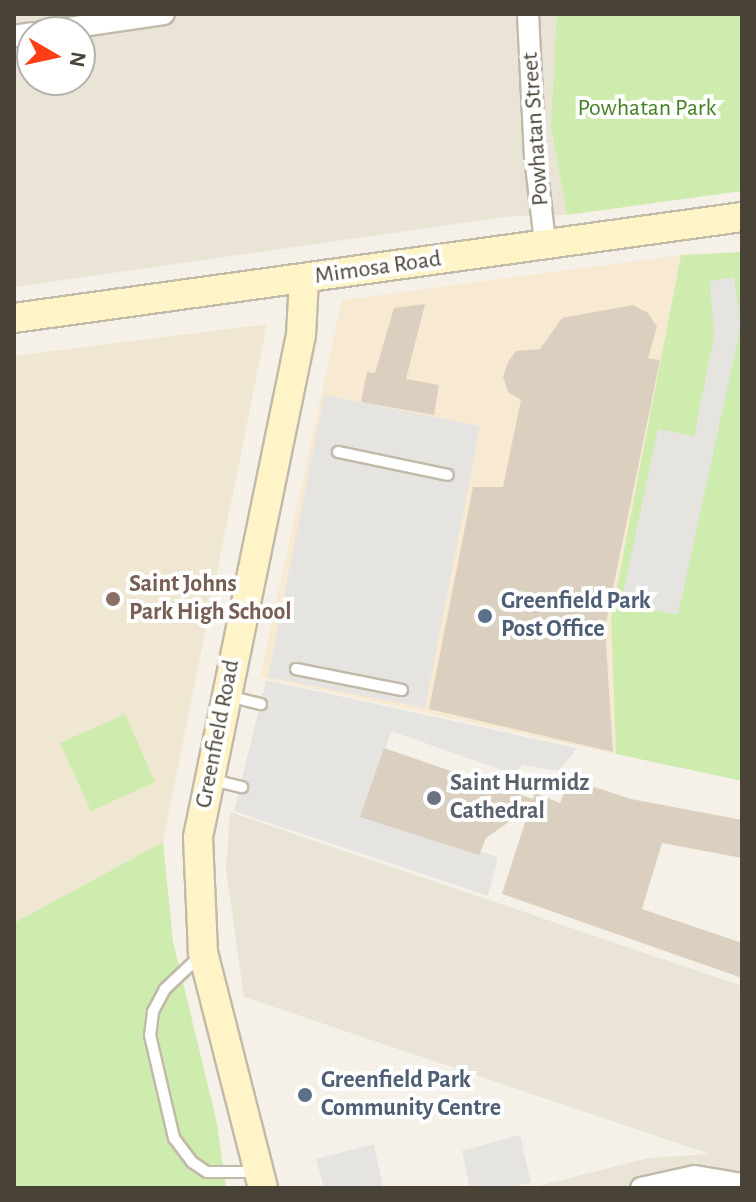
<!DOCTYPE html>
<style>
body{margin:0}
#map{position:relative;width:756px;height:1202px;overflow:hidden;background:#f5f1e8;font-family:"Alegreya Sans",sans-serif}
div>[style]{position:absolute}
.residential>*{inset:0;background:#e9e4d5}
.commercial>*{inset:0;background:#f8e9d2}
.education>*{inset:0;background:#efe7d1}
.green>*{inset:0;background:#ceecae}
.parking>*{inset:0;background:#e6e4e0}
.building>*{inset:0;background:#dbd0bf}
.roads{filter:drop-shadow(2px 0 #c1baa9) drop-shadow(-2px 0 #c1baa9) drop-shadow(0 2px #c1baa9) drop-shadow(0 -2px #c1baa9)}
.lane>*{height:10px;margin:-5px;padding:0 5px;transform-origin:5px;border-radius:5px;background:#fff}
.street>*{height:20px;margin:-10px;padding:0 10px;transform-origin:10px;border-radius:10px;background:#fff}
.secondary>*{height:28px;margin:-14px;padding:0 14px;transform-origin:14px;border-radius:14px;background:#fff3c8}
.dots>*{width:22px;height:22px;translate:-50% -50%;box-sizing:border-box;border:4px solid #fff;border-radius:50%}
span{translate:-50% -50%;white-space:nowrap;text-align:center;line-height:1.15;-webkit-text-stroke:8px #fff;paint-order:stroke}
.park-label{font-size:24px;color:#448024}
.street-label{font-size:24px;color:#494236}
.education-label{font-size:24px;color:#785e54;font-weight:700}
.left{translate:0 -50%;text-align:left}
.service-label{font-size:24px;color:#4e5e75;font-weight:700}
.worship-label{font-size:24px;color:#5b616d;font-weight:700}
.frame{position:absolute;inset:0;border:16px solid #494236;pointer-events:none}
.north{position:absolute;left:16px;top:16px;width:80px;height:80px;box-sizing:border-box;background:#fff;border:2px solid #b6b3af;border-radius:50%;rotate:99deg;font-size:22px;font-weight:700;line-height:32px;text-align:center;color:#494236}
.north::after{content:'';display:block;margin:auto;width:28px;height:36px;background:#ff3e15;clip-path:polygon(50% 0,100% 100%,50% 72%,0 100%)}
</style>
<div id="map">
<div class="residential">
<div style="clip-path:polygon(evenodd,14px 14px,558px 14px,552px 133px,567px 215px,512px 216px,14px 287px,14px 14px,32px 32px,80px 32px,80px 80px,32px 80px,32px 32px)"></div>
<div style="clip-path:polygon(230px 812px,742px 986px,742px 1188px,531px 1188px,648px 1158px,710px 1154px,244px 997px,226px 870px)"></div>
</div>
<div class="commercial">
<div style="clip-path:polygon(681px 255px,611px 618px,616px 754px,260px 677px,342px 300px)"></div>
</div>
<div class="education">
<div style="clip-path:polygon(267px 324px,163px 842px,14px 923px,14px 356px)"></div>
</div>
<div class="green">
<div style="clip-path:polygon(557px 14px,742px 14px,742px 191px,567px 215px,551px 127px)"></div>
<div style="clip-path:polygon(742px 252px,742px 781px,616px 754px,611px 618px,681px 255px)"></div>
<div style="clip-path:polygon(125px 714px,155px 782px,91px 811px,60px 743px)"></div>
<div style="clip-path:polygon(163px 842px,173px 941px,217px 1123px,226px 1188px,14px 1188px,14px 923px)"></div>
</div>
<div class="parking">
<div style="clip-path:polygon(734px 277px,741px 325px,678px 615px,621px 603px,658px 429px,694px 436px,714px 336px,710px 281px)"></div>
<div style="clip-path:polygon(324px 395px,480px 426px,425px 708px,268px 677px)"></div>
<div style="clip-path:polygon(266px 680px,577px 748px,559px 771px,522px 765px,516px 775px,391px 731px,364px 813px,498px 857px,488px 896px,234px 811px)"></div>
<div style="clip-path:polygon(520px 1135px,531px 1182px,510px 1188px,470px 1188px,462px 1151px)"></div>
<div style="clip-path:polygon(374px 1144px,383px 1188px,324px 1188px,316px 1159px)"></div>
</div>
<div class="building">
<div style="clip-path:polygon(425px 304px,406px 379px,439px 385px,434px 415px,361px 402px,367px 372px,375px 373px,394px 308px)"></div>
<div style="clip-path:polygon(633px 305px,648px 313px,657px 327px,648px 358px,660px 360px,605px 627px,613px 752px,429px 709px,473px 487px,503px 487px,521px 400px,508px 392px,503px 377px,508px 362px,516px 351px,540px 349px,562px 318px)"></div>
<div style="clip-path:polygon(384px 748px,533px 799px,535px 793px,560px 803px,570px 779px,631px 799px,742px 820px,742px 858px,662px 843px,642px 909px,742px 943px,742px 978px,502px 894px,530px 807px,486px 838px,479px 855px,360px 817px)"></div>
</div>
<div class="roads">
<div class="lane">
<div style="left:338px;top:452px;width:112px;rotate:11.8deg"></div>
<div style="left:296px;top:669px;width:108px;rotate:11.2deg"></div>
<div style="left:228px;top:696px;width:34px;rotate:14deg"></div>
<div style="left:213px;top:780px;width:30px;rotate:14deg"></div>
<div style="left:199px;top:957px;width:47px;rotate:136.7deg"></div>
<div style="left:165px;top:989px;width:26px;rotate:118deg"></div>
<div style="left:153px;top:1012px;width:23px;rotate:97deg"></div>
<div style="left:150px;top:1035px;width:106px;rotate:76.9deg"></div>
<div style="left:174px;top:1138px;width:30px;rotate:53deg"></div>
<div style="left:192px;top:1162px;width:18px;rotate:34deg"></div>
<div style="left:207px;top:1172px;width:50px"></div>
</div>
<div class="street">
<div style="left:528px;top:14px;width:142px;rotate:87.2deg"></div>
<div style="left:535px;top:156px;width:88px;rotate:83.4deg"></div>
<div style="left:41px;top:32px;width:124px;rotate:-8.3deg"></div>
<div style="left:14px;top:36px;width:18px;rotate:-9deg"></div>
<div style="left:641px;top:1188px;width:55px;rotate:-12.5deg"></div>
<div style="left:695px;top:1176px;width:48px;rotate:9.7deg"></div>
</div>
<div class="secondary">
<div style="left:14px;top:318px;width:735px;rotate:-7.9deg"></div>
<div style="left:263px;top:1188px;width:244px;rotate:-104.3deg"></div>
<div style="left:203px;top:952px;width:115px;rotate:-92.5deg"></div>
<div style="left:198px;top:837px;width:512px;rotate:-78.41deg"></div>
<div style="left:301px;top:335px;width:56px;rotate:-86.9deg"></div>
</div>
</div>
<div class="dots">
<div style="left:113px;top:599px;background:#8d6e63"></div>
<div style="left:485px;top:616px;background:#5c6f8a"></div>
<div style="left:434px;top:798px;background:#6b7280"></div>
<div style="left:305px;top:1095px;background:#5c6f8a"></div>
</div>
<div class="park-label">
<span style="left:647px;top:109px">Powhatan Park</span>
</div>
<div class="street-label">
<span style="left:536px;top:129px;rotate:-94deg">Powhatan Street</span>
<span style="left:378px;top:268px;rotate:-8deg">Mimosa Road</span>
<span style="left:218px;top:734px;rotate:-79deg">Greenfield Road</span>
</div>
<div class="education-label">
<span class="left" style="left:129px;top:599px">Saint Johns<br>Park High School</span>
</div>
<div class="service-label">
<span class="left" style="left:501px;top:616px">Greenfield Park<br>Post Office</span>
<span class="left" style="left:321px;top:1095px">Greenfield Park<br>Community Centre</span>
</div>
<div class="worship-label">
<span class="left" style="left:450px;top:798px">Saint Hurmidz<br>Cathedral</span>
</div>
<div class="frame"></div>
<div class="north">N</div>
</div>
